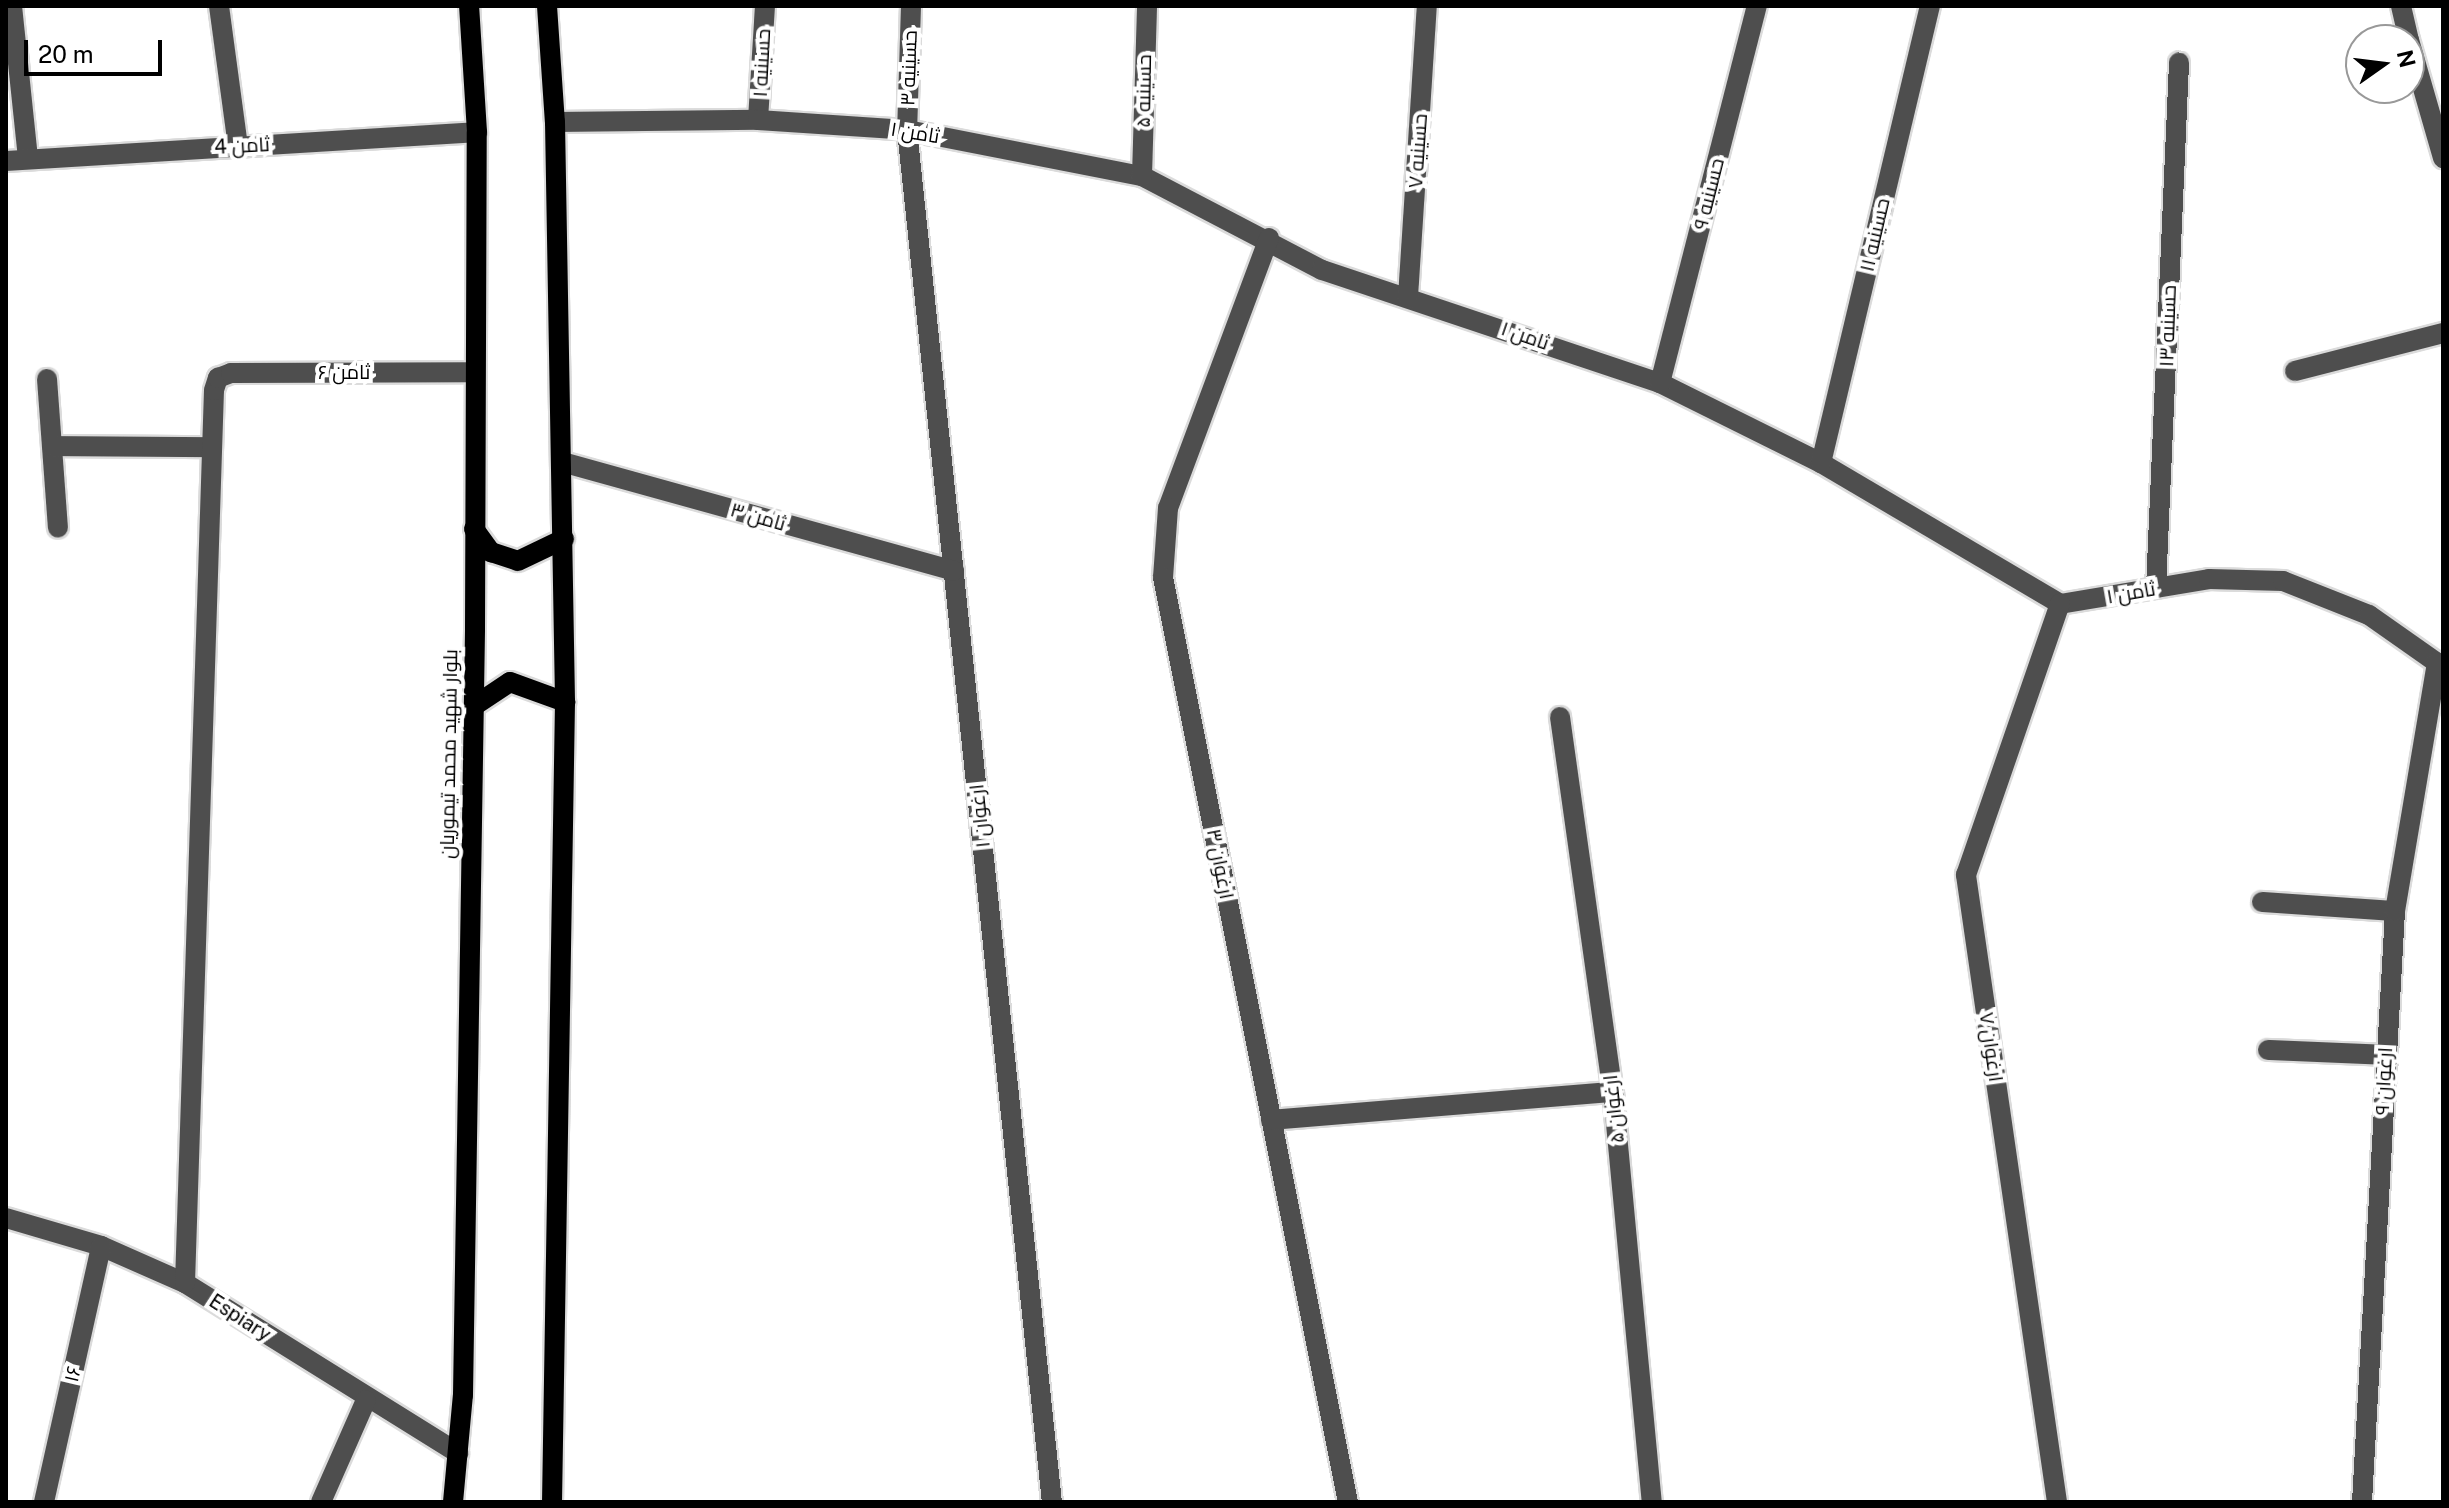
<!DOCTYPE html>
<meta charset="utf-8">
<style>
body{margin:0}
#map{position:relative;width:2449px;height:1508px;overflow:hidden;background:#fff;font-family:"Public Sans",Cairo,sans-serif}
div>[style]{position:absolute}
.roads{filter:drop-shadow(2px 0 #dbdbdb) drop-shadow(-2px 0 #dbdbdb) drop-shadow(0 2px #dbdbdb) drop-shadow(0 -2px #dbdbdb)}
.minor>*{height:20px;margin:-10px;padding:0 10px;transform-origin:10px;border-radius:10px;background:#4e4e4e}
.major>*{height:20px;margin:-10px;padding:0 10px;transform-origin:10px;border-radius:10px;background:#000}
span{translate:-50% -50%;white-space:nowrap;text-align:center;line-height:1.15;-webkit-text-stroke:8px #fff;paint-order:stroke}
.street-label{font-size:20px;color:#000}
.frame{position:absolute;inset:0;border:8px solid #000;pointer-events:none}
.north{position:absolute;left:2345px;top:24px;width:80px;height:80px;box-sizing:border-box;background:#fff;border:2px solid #999;border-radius:50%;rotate:76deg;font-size:22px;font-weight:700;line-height:32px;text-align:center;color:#000}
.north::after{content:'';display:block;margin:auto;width:28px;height:36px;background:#000;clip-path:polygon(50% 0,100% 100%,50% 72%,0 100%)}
.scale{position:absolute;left:24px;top:40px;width:138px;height:36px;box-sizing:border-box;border:4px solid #000;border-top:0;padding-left:10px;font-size:24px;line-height:28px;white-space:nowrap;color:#000;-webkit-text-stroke:6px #fff;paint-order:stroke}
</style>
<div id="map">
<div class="roads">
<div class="minor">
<div style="left:12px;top:6px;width:152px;rotate:84deg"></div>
<div style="left:219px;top:6px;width:141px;rotate:82.3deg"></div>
<div style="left:911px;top:6px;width:124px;rotate:91.8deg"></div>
<div style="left:907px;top:130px;width:1380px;rotate:83.97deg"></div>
<div style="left:2401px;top:6px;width:35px;rotate:77deg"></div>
<div style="left:2409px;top:40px;width:123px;rotate:73.9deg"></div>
<div style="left:758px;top:120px;width:114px;rotate:-86.5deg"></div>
<div style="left:555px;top:122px;width:203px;rotate:-0.6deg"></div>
<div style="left:758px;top:120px;width:149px;rotate:3.8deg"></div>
<div style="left:907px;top:130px;width:239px;rotate:11.1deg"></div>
<div style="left:1142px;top:176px;width:203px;rotate:27.6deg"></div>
<div style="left:1322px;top:270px;width:356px;rotate:18.5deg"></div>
<div style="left:1660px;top:383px;width:180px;rotate:26.4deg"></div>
<div style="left:1821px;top:463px;width:277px;rotate:30.5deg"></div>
<div style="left:2060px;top:604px;width:151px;rotate:-9.5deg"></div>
<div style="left:2209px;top:579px;width:74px;rotate:1.5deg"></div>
<div style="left:2283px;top:581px;width:92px;rotate:21.6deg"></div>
<div style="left:2369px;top:615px;width:90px;rotate:35.1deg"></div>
<div style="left:6px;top:161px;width:472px;rotate:-3.5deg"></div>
<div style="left:1142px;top:176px;width:170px;rotate:-88.3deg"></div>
<div style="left:1269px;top:238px;width:288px;rotate:110.5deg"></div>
<div style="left:1168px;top:508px;width:69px;rotate:94.1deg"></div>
<div style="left:1163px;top:577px;width:943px;rotate:78.69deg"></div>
<div style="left:1408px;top:297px;width:292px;rotate:-86.3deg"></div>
<div style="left:2295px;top:371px;width:153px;rotate:-14.4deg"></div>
<div style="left:47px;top:379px;width:149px;rotate:85.8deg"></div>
<div style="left:1660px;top:383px;width:389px;rotate:-75.6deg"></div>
<div style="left:52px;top:446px;width:156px;rotate:0.4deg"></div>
<div style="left:562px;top:462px;width:407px;rotate:15.5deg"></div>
<div style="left:1821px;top:463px;width:470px;rotate:-76.6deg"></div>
<div style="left:2156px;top:588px;width:526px;rotate:-87.49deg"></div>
<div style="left:1560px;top:717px;width:379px;rotate:82deg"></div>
<div style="left:1613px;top:1092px;width:412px;rotate:84.6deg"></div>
<div style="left:2262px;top:902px;width:133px;rotate:3.9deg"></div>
<div style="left:2268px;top:1050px;width:117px;rotate:2.4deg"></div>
<div style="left:1271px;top:1120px;width:343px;rotate:-4.7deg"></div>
<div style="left:6px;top:1218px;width:99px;rotate:16.4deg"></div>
<div style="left:101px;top:1246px;width:92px;rotate:23.8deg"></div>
<div style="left:185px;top:1283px;width:322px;rotate:31.9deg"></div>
<div style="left:185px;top:1283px;width:893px;rotate:-88.14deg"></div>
<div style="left:214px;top:390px;width:13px;rotate:-72deg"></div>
<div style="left:218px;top:378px;width:14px;rotate:-21deg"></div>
<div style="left:231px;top:373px;width:240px;rotate:-0.2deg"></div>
<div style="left:44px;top:1502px;width:262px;rotate:-77.4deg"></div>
<div style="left:321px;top:1502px;width:111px;rotate:-66.2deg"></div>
<div style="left:2057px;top:1502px;width:634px;rotate:-98.26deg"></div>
<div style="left:1966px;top:875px;width:287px;rotate:-70.9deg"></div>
<div style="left:2362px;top:1502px;width:592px;rotate:-86.8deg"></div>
<div style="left:2395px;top:911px;width:252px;rotate:-80.4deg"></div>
</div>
<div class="major">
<div style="left:547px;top:6px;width:116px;rotate:86.1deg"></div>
<div style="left:555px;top:122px;width:580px;rotate:89.01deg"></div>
<div style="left:565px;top:702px;width:800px;rotate:90.93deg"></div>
<div style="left:474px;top:529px;width:29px;rotate:54deg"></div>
<div style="left:491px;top:552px;width:28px;rotate:18deg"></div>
<div style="left:518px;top:561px;width:51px;rotate:-25.6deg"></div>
<div style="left:474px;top:706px;width:43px;rotate:-33.7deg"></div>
<div style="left:510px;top:682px;width:59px;rotate:20deg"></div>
<div style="left:453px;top:1502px;width:107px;rotate:-84.7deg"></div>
<div style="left:463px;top:1395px;width:766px;rotate:-89.1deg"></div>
<div style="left:475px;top:629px;width:497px;rotate:-89.8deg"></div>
<div style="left:477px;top:132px;width:126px;rotate:-93.6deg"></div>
</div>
</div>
<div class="street-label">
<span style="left:762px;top:63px;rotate:-87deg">حسینیه ۱</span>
<span style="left:909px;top:68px;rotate:-88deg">حسینیه ۳</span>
<span style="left:1144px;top:91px;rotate:-89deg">حسینیه ۵</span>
<span style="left:915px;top:133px;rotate:9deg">ثامن ۱</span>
<span style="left:242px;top:146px;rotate:-3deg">ثامن 4</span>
<span style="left:1418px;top:151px;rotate:-86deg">حسینیه ۷</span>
<span style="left:1709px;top:194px;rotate:-76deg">حسینیه ۹</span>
<span style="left:1875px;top:235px;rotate:-77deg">حسینیه ۱۱</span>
<span style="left:2168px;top:326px;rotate:-88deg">حسینیه ۱۳</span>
<span style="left:1525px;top:336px;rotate:19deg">ثامن ۱</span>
<span style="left:344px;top:372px">ثامن ۶</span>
<span style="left:758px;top:517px;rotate:16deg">ثامن ۳</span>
<span style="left:2131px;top:593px;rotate:-10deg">ثامن ۱</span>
<span style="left:449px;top:754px;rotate:-89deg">بلوار شهید محمد تیموریان</span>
<span style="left:980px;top:816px;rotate:-96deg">ارغوان ۱</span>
<span style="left:1220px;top:864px;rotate:79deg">ارغوان ۳</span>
<span style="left:1991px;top:1047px;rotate:82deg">ارغوان ۷</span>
<span style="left:2384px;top:1081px;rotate:-87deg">ارغوان ۹</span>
<span style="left:1614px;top:1109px;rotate:-96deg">ارغوان ۵</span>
<span style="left:240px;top:1318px;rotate:33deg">Espiary</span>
<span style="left:73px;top:1374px;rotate:-77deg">۱۶</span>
</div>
<div class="frame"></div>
<div class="north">N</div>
<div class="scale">20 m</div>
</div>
